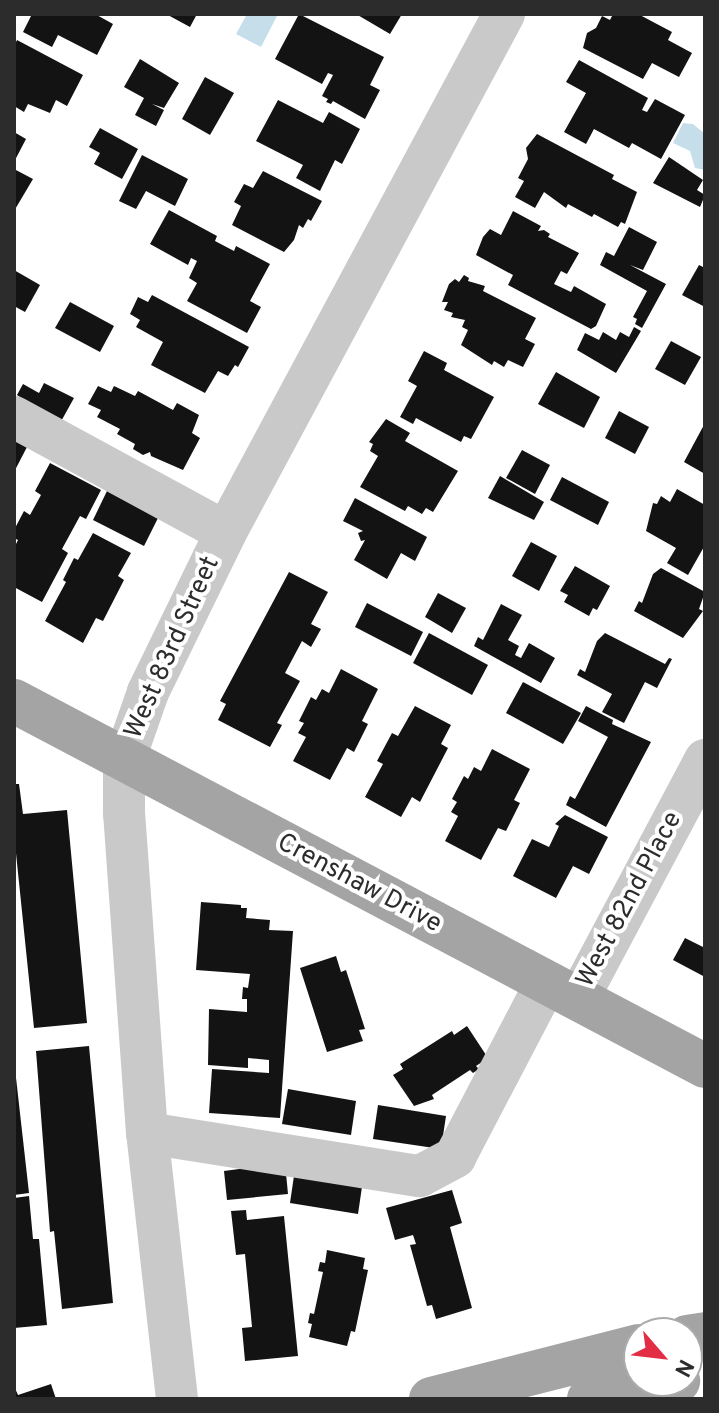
<!DOCTYPE html>
<style>
body{margin:0}
#map{position:relative;width:719px;height:1413px;overflow:hidden;background:#fff;font-family:Overpass,sans-serif}
div>[style]{position:absolute}
.water>*{inset:0;background:#c5deea}
.building>*{inset:0;background:#131313}
.minor>*{height:42px;margin:-21px;padding:0 21px;transform-origin:21px;border-radius:21px;background:#c9c9c9}
.major>*{height:44px;margin:-22px;padding:0 22px;transform-origin:22px;border-radius:22px;background:#a4a4a4}
span{translate:-50% -50%;white-space:nowrap;text-align:center;line-height:1.15;-webkit-text-stroke:8px #fff;paint-order:stroke}
.street-label{font-size:26px;color:#2c2c2c}
.frame{position:absolute;inset:0;border:16px solid #2c2c2c;pointer-events:none}
.north{position:absolute;left:623px;top:1317px;width:80px;height:80px;box-sizing:border-box;background:#fff;border:2px solid #ababab;border-radius:50%;rotate:118deg;font-size:22px;font-weight:700;line-height:32px;text-align:center;color:#2c2c2c}
.north::after{content:'';display:block;margin:auto;width:28px;height:36px;background:#e32d45;clip-path:polygon(50% 0,100% 100%,50% 72%,0 100%)}
</style>
<div id="map">
<div class="water">
<div style="clip-path:polygon(247px 14px,278px 14px,261px 47px,236px 34px)"></div>
<div style="clip-path:polygon(683px 123px,693px 124px,705px 134px,705px 170px,695px 168px,690px 151px,673px 143px)"></div>
</div>
<div class="building">
<div style="clip-path:polygon(32px 14px,95px 14px,113px 24px,97px 55px,58px 35px,52px 47px,23px 32px)"></div>
<div style="clip-path:polygon(166px 14px,197px 14px,190px 27px)"></div>
<div style="clip-path:polygon(299px 14px,384px 57px,370px 85px,380px 90px,365px 119px,333px 101px,331px 104px,326px 102px,328px 99px,322px 96px,333px 75px,328px 73px,322px 84px,275px 59px)"></div>
<div style="clip-path:polygon(356px 14px,402px 14px,390px 34px)"></div>
<div style="clip-path:polygon(613px 14px,638px 14px,672px 32px,668px 40px,692px 53px,679px 77px,652px 63px,643px 79px,583px 48px,587px 33px,596px 28px,602px 16px,610px 20px)"></div>
<div style="clip-path:polygon(17px 40px,83px 75px,67px 106px,56px 100px,50px 113px,28px 104px,24px 112px,14px 106px,14px 46px)"></div>
<div style="clip-path:polygon(140px 59px,179px 83px,164px 108px,152px 104px,164px 110px,156px 126px,135px 115px,144px 98px,124px 87px)"></div>
<div style="clip-path:polygon(579px 60px,648px 98px,642px 110px,647px 112px,655px 99px,685px 115px,661px 159px,632px 143px,629px 148px,594px 129px,586px 144px,564px 132px,586px 93px,566px 82px)"></div>
<div style="clip-path:polygon(205px 77px,234px 93px,210px 135px,182px 119px)"></div>
<div style="clip-path:polygon(278px 100px,323px 123px,329px 112px,360px 129px,342px 164px,335px 160px,320px 191px,296px 178px,303px 165px,256px 141px)"></div>
<div style="clip-path:polygon(100px 128px,138px 149px,122px 179px,94px 164px,100px 153px,89px 147px)"></div>
<div style="clip-path:polygon(14px 132px,26px 139px,14px 162px)"></div>
<div style="clip-path:polygon(537px 134px,614px 175px,612px 179px,637px 192px,625px 224px,621px 222px,618px 227px,594px 214px,592px 217px,568px 204px,566px 208px,544px 192px,535px 208px,515px 197px,524px 181px,518px 178px,528px 159px,526px 148px)"></div>
<div style="clip-path:polygon(142px 155px,188px 179px,175px 206px,146px 191px,136px 209px,119px 201px)"></div>
<div style="clip-path:polygon(669px 157px,703px 180px,697px 190px,705px 195px,700px 207px,653px 183px)"></div>
<div style="clip-path:polygon(14px 169px,33px 179px,14px 211px)"></div>
<div style="clip-path:polygon(263px 171px,322px 201px,311px 221px,308px 219px,303px 228px,299px 225px,294px 240px,284px 252px,232px 225px,241px 206px,234px 202px,244px 184px,253px 188px)"></div>
<div style="clip-path:polygon(169px 210px,217px 236px,215px 241px,234px 251px,236px 246px,270px 264px,250px 301px,261px 307px,247px 333px,187px 301px,197px 283px,189px 278px,197px 261px,191px 258px,188px 265px,150px 244px)"></div>
<div style="clip-path:polygon(513px 211px,541px 226px,538px 231px,544px 230px,550px 234px,548px 237px,579px 253px,567px 274px,561px 271px,554px 284px,571px 292px,574px 286px,606px 304px,596px 326px,591px 329px,508px 285px,513px 275px,476px 255px,483px 237px,490px 229px,501px 235px)"></div>
<div style="clip-path:polygon(629px 227px,657px 242px,643px 270px,630px 265px,666px 284px,642px 328px,635px 324px,637px 319px,633px 317px,647px 291px,600px 265px,606px 252px,614px 256px)"></div>
<div style="clip-path:polygon(699px 265px,705px 268px,705px 307px,682px 295px)"></div>
<div style="clip-path:polygon(14px 270px,40px 285px,25px 312px,14px 306px)"></div>
<div style="clip-path:polygon(464px 275px,469px 278px,468px 281px,485px 286px,483px 291px,536px 318px,525px 339px,535px 344px,523px 367px,508px 360px,504px 367px,494px 361px,492px 365px,461px 345px,468px 330px,462px 327px,465px 320px,451px 317px,453px 313px,444px 310px,448px 302px,442px 302px,449px 284px,455px 279px,459px 282px)"></div>
<div style="clip-path:polygon(152px 295px,249px 347px,238px 367px,235px 365px,228px 376px,218px 371px,205px 393px,151px 365px,163px 342px,136px 327px,140px 320px,130px 314px,138px 297px,148px 302px)"></div>
<div style="clip-path:polygon(70px 302px,114px 326px,100px 352px,55px 328px)"></div>
<div style="clip-path:polygon(634px 327px,641px 331px,616px 373px,577px 350px,585px 333px,599px 340px,603px 332px,616px 340px,620px 332px,629px 337px)"></div>
<div style="clip-path:polygon(671px 341px,701px 357px,685px 385px,655px 369px)"></div>
<div style="clip-path:polygon(424px 351px,447px 363px,444px 370px,494px 397px,471px 439px,464px 436px,461px 442px,416px 418px,413px 424px,400px 417px,417px 386px,408px 381px)"></div>
<div style="clip-path:polygon(556px 372px,600px 397px,584px 428px,538px 404px)"></div>
<div style="clip-path:polygon(44px 383px,74px 398px,59px 425px,17px 395px,23px 384px,39px 393px)"></div>
<div style="clip-path:polygon(98px 386px,111px 392px,114px 386px,135px 396px,138px 391px,173px 410px,177px 403px,199px 415px,192px 433px,200px 438px,183px 470px,151px 456px,150px 452px,143px 455px,133px 449px,135px 444px,117px 434px,120px 429px,97px 417px,101px 410px,88px 404px)"></div>
<div style="clip-path:polygon(619px 411px,649px 427px,635px 454px,605px 438px)"></div>
<div style="clip-path:polygon(386px 419px,410px 433px,405px 441px,458px 471px,433px 512px,426px 508px,422px 514px,408px 506px,405px 511px,360px 487px,378px 456px,370px 451px,373px 444px,369px 442px)"></div>
<div style="clip-path:polygon(705px 423px,705px 474px,684px 462px)"></div>
<div style="clip-path:polygon(14px 440px,27px 447px,14px 472px)"></div>
<div style="clip-path:polygon(522px 450px,550px 465px,535px 494px,506px 478px)"></div>
<div style="clip-path:polygon(50px 463px,101px 490px,86px 519px,80px 516px,62px 549px,68px 553px,42px 602px,14px 587px,14px 548px,18px 540px,14px 538px,14px 530px,24px 511px,30px 515px,41px 495px,35px 491px)"></div>
<div style="clip-path:polygon(500px 476px,544px 502px,534px 520px,488px 498px)"></div>
<div style="clip-path:polygon(562px 477px,609px 502px,598px 525px,550px 500px)"></div>
<div style="clip-path:polygon(677px 489px,705px 505px,705px 545px,688px 575px,667px 563px,676px 548px,646px 531px,653px 503px,657px 504px,661px 496px,670px 502px)"></div>
<div style="clip-path:polygon(107px 491px,158px 518px,144px 546px,93px 520px)"></div>
<div style="clip-path:polygon(355px 498px,427px 537px,415px 561px,401px 553px,387px 579px,354px 560px,365px 540px,361px 541px,358px 533px,363px 531px,343px 521px)"></div>
<div style="clip-path:polygon(93px 533px,131px 553px,118px 576px,124px 580px,103px 621px,96px 618px,83px 643px,45px 621px,66px 582px,63px 580px,74px 558px,78px 560px)"></div>
<div style="clip-path:polygon(531px 542px,557px 556px,539px 591px,512px 576px)"></div>
<div style="clip-path:polygon(575px 566px,610px 586px,597px 610px,593px 608px,589px 616px,564px 602px,568px 595px,560px 591px)"></div>
<div style="clip-path:polygon(661px 568px,705px 592px,699px 609px,703px 611px,683px 638px,634px 611px,639px 601px,642px 603px,653px 574px)"></div>
<div style="clip-path:polygon(289px 572px,328px 592px,311px 624px,321px 629px,311px 647px,302px 641px,285px 673px,300px 681px,277px 723px,282px 725px,270px 747px,218px 720px,226px 704px,220px 701px)"></div>
<div style="clip-path:polygon(438px 593px,466px 608px,452px 633px,425px 617px)"></div>
<div style="clip-path:polygon(367px 603px,423px 632px,411px 656px,355px 627px)"></div>
<div style="clip-path:polygon(501px 604px,522px 615px,508px 640px,519px 646px,515px 655px,521px 658px,529px 643px,555px 658px,541px 683px,474px 646px,478px 637px,483px 640px)"></div>
<div style="clip-path:polygon(429px 633px,488px 665px,472px 695px,413px 663px)"></div>
<div style="clip-path:polygon(605px 633px,665px 664px,669px 658px,672px 659px,657px 688px,645px 682px,624px 723px,602px 712px,612px 694px,577px 675px,580px 669px,585px 672px,597px 641px)"></div>
<div style="clip-path:polygon(341px 669px,378px 689px,362px 721px,368px 724px,354px 752px,347px 748px,330px 780px,293px 761px,306px 737px,298px 733px,304px 723px,299px 721px,311px 697px,316px 700px,322px 689px,329px 693px)"></div>
<div style="clip-path:polygon(523px 682px,581px 713px,563px 744px,506px 713px)"></div>
<div style="clip-path:polygon(415px 706px,451px 725px,441px 744px,448px 748px,420px 802px,412px 797px,401px 817px,365px 797px,383px 764px,377px 761px,392px 733px,398px 736px)"></div>
<div style="clip-path:polygon(586px 706px,613px 720px,612px 724px,651px 742px,606px 827px,566px 805px,570px 796px,575px 799px,608px 737px,578px 721px)"></div>
<div style="clip-path:polygon(492px 749px,530px 769px,514px 800px,520px 803px,506px 831px,498px 828px,481px 860px,445px 841px,458px 816px,451px 812px,457px 802px,452px 799px,464px 776px,468px 779px,474px 767px,481px 771px)"></div>
<div style="clip-path:polygon(14px 784px,19px 784px,23px 814px,67px 810px,87px 1023px,34px 1028px,14px 834px)"></div>
<div style="clip-path:polygon(565px 815px,608px 837px,589px 874px,573px 866px,556px 898px,513px 876px,532px 839px,549px 847px,559px 826px,555px 824px)"></div>
<div style="clip-path:polygon(201px 902px,241px 905px,241px 908px,247px 908px,246px 918px,270px 920px,269px 930px,293px 931px,280px 1118px,209px 1113px,212px 1069px,269px 1073px,269px 1060px,248px 1058px,248px 1068px,208px 1065px,209px 1009px,247px 1012px,247px 999px,242px 999px,243px 987px,248px 988px,250px 974px,196px 970px)"></div>
<div style="clip-path:polygon(685px 938px,705px 948px,705px 977px,673px 960px)"></div>
<div style="clip-path:polygon(336px 956px,341px 972px,346px 970px,365px 1029px,359px 1030px,363px 1041px,327px 1052px,300px 968px)"></div>
<div style="clip-path:polygon(467px 1026px,488px 1058px,476px 1066px,479px 1069px,473px 1073px,470px 1070px,432px 1095px,434px 1099px,414px 1106px,393px 1075px,403px 1069px,400px 1064px,452px 1031px,454px 1035px)"></div>
<div style="clip-path:polygon(89px 1046px,113px 1303px,62px 1309px,54px 1231px,50px 1232px,36px 1051px)"></div>
<div style="clip-path:polygon(14px 1060px,29px 1193px,14px 1195px)"></div>
<div style="clip-path:polygon(288px 1089px,356px 1101px,351px 1135px,282px 1124px)"></div>
<div style="clip-path:polygon(378px 1105px,446px 1116px,441px 1149px,373px 1139px)"></div>
<div style="clip-path:polygon(285px 1163px,288px 1194px,227px 1200px,224px 1171px)"></div>
<div style="clip-path:polygon(295px 1169px,363px 1180px,358px 1214px,290px 1203px)"></div>
<div style="clip-path:polygon(452px 1190px,462px 1223px,450px 1227px,472px 1308px,436px 1319px,432px 1305px,427px 1306px,410px 1245px,416px 1244px,413px 1235px,395px 1240px,386px 1208px)"></div>
<div style="clip-path:polygon(29px 1196px,33px 1239px,39px 1239px,47px 1325px,14px 1328px,14px 1198px)"></div>
<div style="clip-path:polygon(246px 1210px,247px 1220px,284px 1216px,298px 1356px,245px 1361px,242px 1328px,252px 1327px,245px 1254px,236px 1255px,231px 1211px)"></div>
<div style="clip-path:polygon(327px 1250px,365px 1258px,363px 1269px,368px 1270px,355px 1332px,351px 1331px,347px 1346px,309px 1337px,312px 1324px,308px 1323px,310px 1313px,314px 1314px,323px 1272px,318px 1271px,320px 1262px,325px 1263px)"></div>
<div style="clip-path:polygon(51px 1384px,56px 1399px,14px 1399px,14px 1386px,18px 1395px)"></div>
</div>
<div class="minor">
<div style="left:14px;top:417px;width:241px;rotate:28.5deg"></div>
<div style="left:578px;top:999px;width:271px;rotate:-62deg"></div>
<div style="left:147px;top:1133px;width:276px;rotate:9deg"></div>
<div style="left:420px;top:1176px;width:40px;rotate:-28deg"></div>
<div style="left:455px;top:1157px;width:196px;rotate:-62.4deg"></div>
<div style="left:177px;top:1399px;width:268px;rotate:-96.4deg"></div>
<div style="left:147px;top:1133px;width:320px;rotate:-94.1deg"></div>
<div style="left:124px;top:814px;width:53px;rotate:-90deg"></div>
<div style="left:124px;top:761px;width:73px;rotate:-70.8deg"></div>
<div style="left:148px;top:692px;width:178px;rotate:-64deg"></div>
<div style="left:226px;top:532px;width:588px;rotate:-61.78deg"></div>
</div>
<div class="major">
<div style="left:14px;top:701px;width:781px;rotate:27.84deg"></div>
<div style="left:687px;top:1337px;width:18px;rotate:-9deg"></div>
<div style="left:431px;top:1399px;width:215px;rotate:-14.3deg"></div>
<div style="left:589px;top:1399px;width:91px;rotate:-11.4deg"></div>
</div>
<div class="street-label">
<span style="left:173px;top:648px;rotate:-66deg">West 83rd Street</span>
<span style="left:359px;top:884px;rotate:28deg">Crenshaw Drive</span>
<span style="left:630px;top:900px;rotate:-62deg">West 82nd Place</span>
</div>
<div class="frame"></div>
<div class="north">N</div>
</div>
